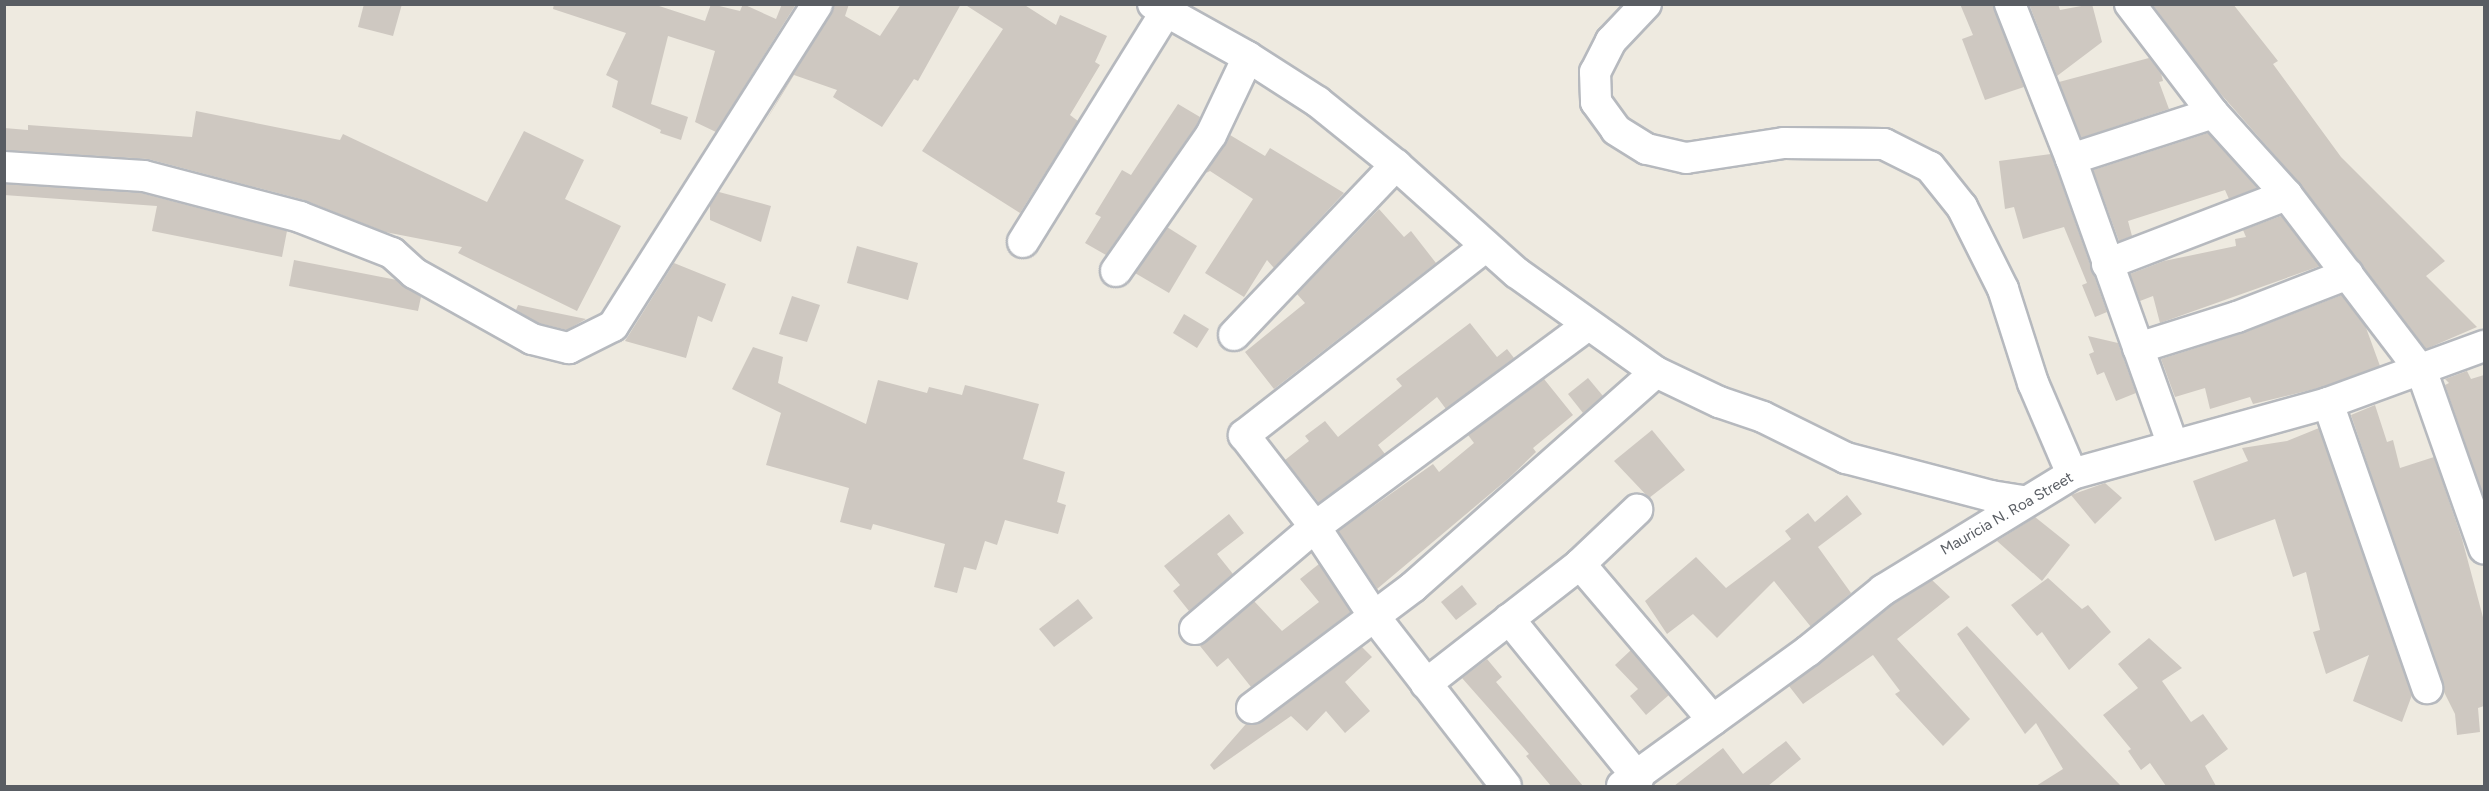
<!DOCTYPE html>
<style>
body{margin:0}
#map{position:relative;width:2489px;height:791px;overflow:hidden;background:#eeeae0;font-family:Figtree,sans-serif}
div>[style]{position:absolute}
.building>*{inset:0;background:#cec8c1}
.roads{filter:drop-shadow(2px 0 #b6b9be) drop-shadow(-2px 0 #b6b9be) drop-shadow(0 2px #b6b9be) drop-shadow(0 -2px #b6b9be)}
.minor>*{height:30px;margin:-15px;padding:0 15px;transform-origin:15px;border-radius:15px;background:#fff}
span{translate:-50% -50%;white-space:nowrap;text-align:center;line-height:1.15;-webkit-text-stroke:5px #fff;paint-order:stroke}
.street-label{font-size:15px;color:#595d63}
.frame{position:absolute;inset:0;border:6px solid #595d63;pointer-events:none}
</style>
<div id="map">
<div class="building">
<div style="clip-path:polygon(364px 4px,402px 4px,393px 36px,358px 27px)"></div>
<div style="clip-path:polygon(554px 4px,653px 4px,705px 21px,711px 4px,740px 11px,743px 4px,776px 19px,782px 4px,796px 4px,716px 132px,695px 122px,715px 51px,668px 36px,651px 104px,688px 117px,681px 140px,660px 133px,661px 130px,612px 107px,618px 81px,606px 75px,626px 33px,553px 9px)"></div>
<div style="clip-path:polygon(834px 4px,849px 4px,845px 16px,880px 36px,901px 4px,961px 4px,918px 81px,914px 79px,882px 127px,833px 97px,837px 90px,794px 75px,764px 124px)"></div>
<div style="clip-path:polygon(964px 4px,1023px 4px,1056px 25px,1060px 15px,1107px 36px,1095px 62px,1100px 65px,1070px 115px,1078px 121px,1020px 213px,922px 151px,1003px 29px)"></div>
<div style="clip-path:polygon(1960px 4px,1993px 4px,2024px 87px,1985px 100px,1962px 39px,1973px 35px)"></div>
<div style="clip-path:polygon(2029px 4px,2058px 4px,2060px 10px,2092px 4px,2102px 42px,2057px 76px)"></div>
<div style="clip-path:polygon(2152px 4px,2233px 4px,2278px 61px,2273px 64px,2341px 157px,2445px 261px,2426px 276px,2477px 327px,2426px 349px,2301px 185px,2212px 84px)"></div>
<div style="clip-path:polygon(2149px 58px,2161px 73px,2163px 81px,2159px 82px,2169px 109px,2081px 138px,2059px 82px)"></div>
<div style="clip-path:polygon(1178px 104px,1200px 117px,1196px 126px,1106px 255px,1085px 243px,1101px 217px,1095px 214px,1122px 170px,1131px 175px)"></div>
<div style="clip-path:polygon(196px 111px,340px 140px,343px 134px,487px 202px,524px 131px,584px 160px,565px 199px,621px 226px,577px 311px,458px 253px,462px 247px,385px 232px,304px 200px,148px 159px,4px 150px,4px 128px,28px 130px,28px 125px,192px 137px)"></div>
<div style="clip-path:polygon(2208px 133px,2257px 188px,2229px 199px,2225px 190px,2128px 221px,2132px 236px,2119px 241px,2093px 170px)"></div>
<div style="clip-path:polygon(1230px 135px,1265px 156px,1270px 148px,1344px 193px,1274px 268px,1267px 260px,1244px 297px,1205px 273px,1253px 199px,1210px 171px,1206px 173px)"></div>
<div style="clip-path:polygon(2051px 154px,2107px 312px,2095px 317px,2082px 285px,2087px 283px,2064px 227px,2023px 239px,2014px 207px,2005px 209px,1999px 161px)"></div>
<div style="clip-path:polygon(4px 184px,141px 193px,287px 231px,282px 257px,152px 231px,157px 206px,4px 195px)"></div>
<div style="clip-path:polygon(719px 192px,771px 206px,761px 242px,710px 220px,710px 205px)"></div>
<div style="clip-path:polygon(1379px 209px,1404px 237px,1411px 231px,1436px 263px,1274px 389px,1245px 352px,1305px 303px,1297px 294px)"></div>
<div style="clip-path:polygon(2281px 216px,2320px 266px,2160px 323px,2153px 296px,2140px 301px,2130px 274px,2164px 261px,2236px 246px,2235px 239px,2246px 237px,2243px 230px)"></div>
<div style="clip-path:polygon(1167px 227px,1197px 246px,1169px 293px,1135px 273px)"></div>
<div style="clip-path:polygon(857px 246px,918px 263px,908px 300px,847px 283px)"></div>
<div style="clip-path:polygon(294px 260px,397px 280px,421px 297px,418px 311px,289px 286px)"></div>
<div style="clip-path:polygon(674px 263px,726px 284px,712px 322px,698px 316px,686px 358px,625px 341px)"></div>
<div style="clip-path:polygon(2342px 295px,2365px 325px,2380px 366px,2323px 387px,2253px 404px,2250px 397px,2210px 409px,2205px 388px,2175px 397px,2161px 359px,2243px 333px)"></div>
<div style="clip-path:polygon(792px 296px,820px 305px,807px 342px,779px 334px)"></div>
<div style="clip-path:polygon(518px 305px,586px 319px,567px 330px,538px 323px,516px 310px)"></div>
<div style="clip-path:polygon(1184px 314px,1209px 329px,1197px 348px,1173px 333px)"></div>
<div style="clip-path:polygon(1470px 323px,1497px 357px,1507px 349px,1514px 358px,1446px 409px,1437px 397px,1378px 445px,1385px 454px,1319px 503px,1285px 460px,1309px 441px,1305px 436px,1325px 421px,1338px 437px,1402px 386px,1396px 379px)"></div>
<div style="clip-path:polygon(2088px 336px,2118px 343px,2136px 393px,2116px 401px,2104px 372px,2097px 375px,2089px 354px,2094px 352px)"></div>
<div style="clip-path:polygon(753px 347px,783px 357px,778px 383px,866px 424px,878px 380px,927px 393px,929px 387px,962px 395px,965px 385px,1039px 404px,1023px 459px,1065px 472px,1057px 502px,1066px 505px,1058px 534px,1005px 520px,997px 545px,985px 541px,976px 570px,964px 567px,957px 593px,934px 587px,945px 544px,873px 524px,871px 530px,840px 522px,849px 488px,766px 465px,781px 413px,732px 389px)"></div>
<div style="clip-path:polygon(2467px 371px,2471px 379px,2484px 375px,2484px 498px,2445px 385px,2449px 383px,2445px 379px)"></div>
<div style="clip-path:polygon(1588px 378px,1603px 396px,1583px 413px,1568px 394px)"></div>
<div style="clip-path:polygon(1544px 379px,1573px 415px,1533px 448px,1536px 452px,1509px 478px,1377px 589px,1338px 531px,1433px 464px,1439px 472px,1474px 443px,1468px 435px)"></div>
<div style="clip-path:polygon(2375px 405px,2387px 442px,2393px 440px,2400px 468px,2434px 457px,2462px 539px,2484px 621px,2484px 706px,2478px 708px,2480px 732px,2457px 735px,2455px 714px,2444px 692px,2351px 415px)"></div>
<div style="clip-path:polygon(2319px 428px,2412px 695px,2402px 722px,2353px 701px,2369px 655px,2326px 674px,2313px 632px,2320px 630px,2306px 572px,2293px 577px,2275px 519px,2215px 541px,2193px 481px,2248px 461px,2242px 448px,2287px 441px)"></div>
<div style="clip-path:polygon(1652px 430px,1685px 470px,1649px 498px,1614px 461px)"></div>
<div style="clip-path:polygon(2105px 483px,2122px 498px,2095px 524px,2071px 495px)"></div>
<div style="clip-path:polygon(1847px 495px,1862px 514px,1818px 547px,1851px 593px,1811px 627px,1774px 581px,1717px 638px,1693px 614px,1667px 634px,1645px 601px,1696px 557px,1726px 588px,1791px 539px,1785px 531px,1808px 513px,1815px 522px)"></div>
<div style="clip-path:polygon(1229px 514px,1244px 533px,1217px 554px,1233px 574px,1189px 611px,1173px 591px,1180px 585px,1164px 566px)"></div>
<div style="clip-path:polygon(2035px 517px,2070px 545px,2042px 581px,1997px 541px)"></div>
<div style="clip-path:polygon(1319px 564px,1351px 612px,1251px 687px,1228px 658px,1217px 667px,1200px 646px,1254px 601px,1282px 631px,1319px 602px,1300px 579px)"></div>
<div style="clip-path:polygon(2048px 578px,2082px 609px,2088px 605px,2111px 632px,2069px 670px,2042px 632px,2037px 636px,2011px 605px)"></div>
<div style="clip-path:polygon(1932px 580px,1950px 597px,1897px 639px,1970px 719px,1943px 746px,1895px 694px,1900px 691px,1873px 655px,1803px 704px,1789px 686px,1893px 604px)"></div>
<div style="clip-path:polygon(1462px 585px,1477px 604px,1456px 620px,1441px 602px)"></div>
<div style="clip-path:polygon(1078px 599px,1093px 618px,1054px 647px,1039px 629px)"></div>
<div style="clip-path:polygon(1967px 626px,2080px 744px,2121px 786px,2036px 786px,2063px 769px,2036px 723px,2025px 734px,1957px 634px)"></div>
<div style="clip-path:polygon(2149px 638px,2182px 668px,2162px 681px,2191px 722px,2203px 714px,2228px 749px,2205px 766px,2216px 786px,2166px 786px,2150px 763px,2141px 770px,2128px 751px,2131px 749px,2103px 715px,2138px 688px,2118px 664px)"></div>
<div style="clip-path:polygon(1362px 647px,1372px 657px,1345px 682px,1370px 711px,1345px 733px,1326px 711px,1307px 731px,1291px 716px,1214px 770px,1210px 765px,1246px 724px,1262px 722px)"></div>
<div style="clip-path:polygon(1631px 650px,1669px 695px,1646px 715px,1630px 696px,1638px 689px,1615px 665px)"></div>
<div style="clip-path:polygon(1487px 659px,1502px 677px,1496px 682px,1583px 786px,1551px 786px,1526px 756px,1529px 754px,1462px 678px)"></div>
<div style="clip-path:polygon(1786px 741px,1801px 759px,1768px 786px,1674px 786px,1723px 748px,1743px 774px)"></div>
</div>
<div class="roads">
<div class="minor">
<div style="left:1153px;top:4px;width:109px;rotate:29.2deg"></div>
<div style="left:1248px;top:57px;width:83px;rotate:32.7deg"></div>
<div style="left:1318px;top:102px;width:100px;rotate:38.9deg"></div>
<div style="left:1396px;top:165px;width:162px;rotate:41.8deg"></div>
<div style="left:1517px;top:273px;width:171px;rotate:35.5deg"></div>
<div style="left:1656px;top:372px;width:70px;rotate:25.5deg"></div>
<div style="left:1719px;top:402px;width:46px;rotate:18.8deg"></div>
<div style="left:1763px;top:417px;width:93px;rotate:26.3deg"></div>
<div style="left:1846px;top:458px;width:150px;rotate:14.7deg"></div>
<div style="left:1991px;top:496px;width:32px;rotate:9deg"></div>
<div style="left:1646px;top:4px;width:51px;rotate:133.4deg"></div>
<div style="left:1611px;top:41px;width:35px;rotate:117deg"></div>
<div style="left:1595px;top:72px;width:30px;rotate:88deg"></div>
<div style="left:1596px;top:102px;width:34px;rotate:54deg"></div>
<div style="left:1616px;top:130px;width:36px;rotate:32deg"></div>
<div style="left:1647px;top:149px;width:40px;rotate:13deg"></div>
<div style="left:1686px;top:158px;width:99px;rotate:-8.7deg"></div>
<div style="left:1784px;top:143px;width:100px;rotate:0.6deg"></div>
<div style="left:1884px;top:144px;width:51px;rotate:26.6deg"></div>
<div style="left:1930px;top:167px;width:51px;rotate:51.3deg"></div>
<div style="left:1962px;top:207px;width:92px;rotate:63.4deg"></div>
<div style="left:2003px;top:289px;width:99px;rotate:72.3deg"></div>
<div style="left:2033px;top:383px;width:99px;rotate:66.8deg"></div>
<div style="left:2010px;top:4px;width:167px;rotate:68.5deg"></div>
<div style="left:2071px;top:159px;width:304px;rotate:70.4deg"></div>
<div style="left:2130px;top:4px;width:137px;rotate:52.7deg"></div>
<div style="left:2213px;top:113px;width:110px;rotate:47.9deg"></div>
<div style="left:2287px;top:195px;width:223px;rotate:52.7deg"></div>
<div style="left:2422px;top:372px;width:187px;rotate:70.6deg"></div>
<div style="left:2071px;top:159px;width:149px;rotate:-17.9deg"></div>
<div style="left:4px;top:167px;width:140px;rotate:3.7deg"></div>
<div style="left:144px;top:176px;width:161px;rotate:14.7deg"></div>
<div style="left:300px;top:217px;width:99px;rotate:21.4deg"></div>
<div style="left:392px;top:253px;width:30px;rotate:42deg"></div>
<div style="left:414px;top:273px;width:135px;rotate:29.2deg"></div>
<div style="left:532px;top:339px;width:38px;rotate:14deg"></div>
<div style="left:569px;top:348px;width:49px;rotate:-26.6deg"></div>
<div style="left:613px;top:326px;width:381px;rotate:-57.6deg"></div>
<div style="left:1023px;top:242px;width:273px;rotate:-58.2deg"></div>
<div style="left:1485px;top:247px;width:306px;rotate:142deg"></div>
<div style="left:1244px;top:435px;width:116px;rotate:52.3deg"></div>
<div style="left:1315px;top:527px;width:107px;rotate:56.5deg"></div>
<div style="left:1374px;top:616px;width:215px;rotate:52.2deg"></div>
<div style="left:2107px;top:264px;width:193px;rotate:-21deg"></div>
<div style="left:1116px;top:271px;width:166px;rotate:-55.1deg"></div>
<div style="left:1211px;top:135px;width:86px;rotate:-64.6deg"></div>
<div style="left:1234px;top:335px;width:235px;rotate:-46.4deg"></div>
<div style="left:2138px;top:348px;width:104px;rotate:-17.4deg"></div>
<div style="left:2237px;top:317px;width:119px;rotate:-21.2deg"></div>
<div style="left:2328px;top:403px;width:302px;rotate:70.8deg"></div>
<div style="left:1580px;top:564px;width:205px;rotate:49.6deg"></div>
<div style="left:1509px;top:619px;width:205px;rotate:50.9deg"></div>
<div style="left:1195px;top:629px;width:157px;rotate:-40.4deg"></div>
<div style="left:1315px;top:527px;width:338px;rotate:-36.5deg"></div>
<div style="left:1426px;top:684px;width:195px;rotate:-37.9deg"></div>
<div style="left:1580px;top:564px;width:79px;rotate:-43.5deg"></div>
<div style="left:1252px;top:708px;width:201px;rotate:-36.9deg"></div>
<div style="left:1413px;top:587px;width:324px;rotate:-41.5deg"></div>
<div style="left:1622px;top:786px;width:230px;rotate:-36deg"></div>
<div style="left:1808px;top:651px;width:97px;rotate:-39.1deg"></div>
<div style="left:1883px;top:590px;width:222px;rotate:-31.5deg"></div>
<div style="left:2072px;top:474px;width:266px;rotate:-15.5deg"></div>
<div style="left:2328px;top:403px;width:166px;rotate:-20.1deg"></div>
</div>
</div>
<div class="street-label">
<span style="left:2007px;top:514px;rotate:-30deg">Mauricia N. Roa Street</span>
</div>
<div class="frame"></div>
</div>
